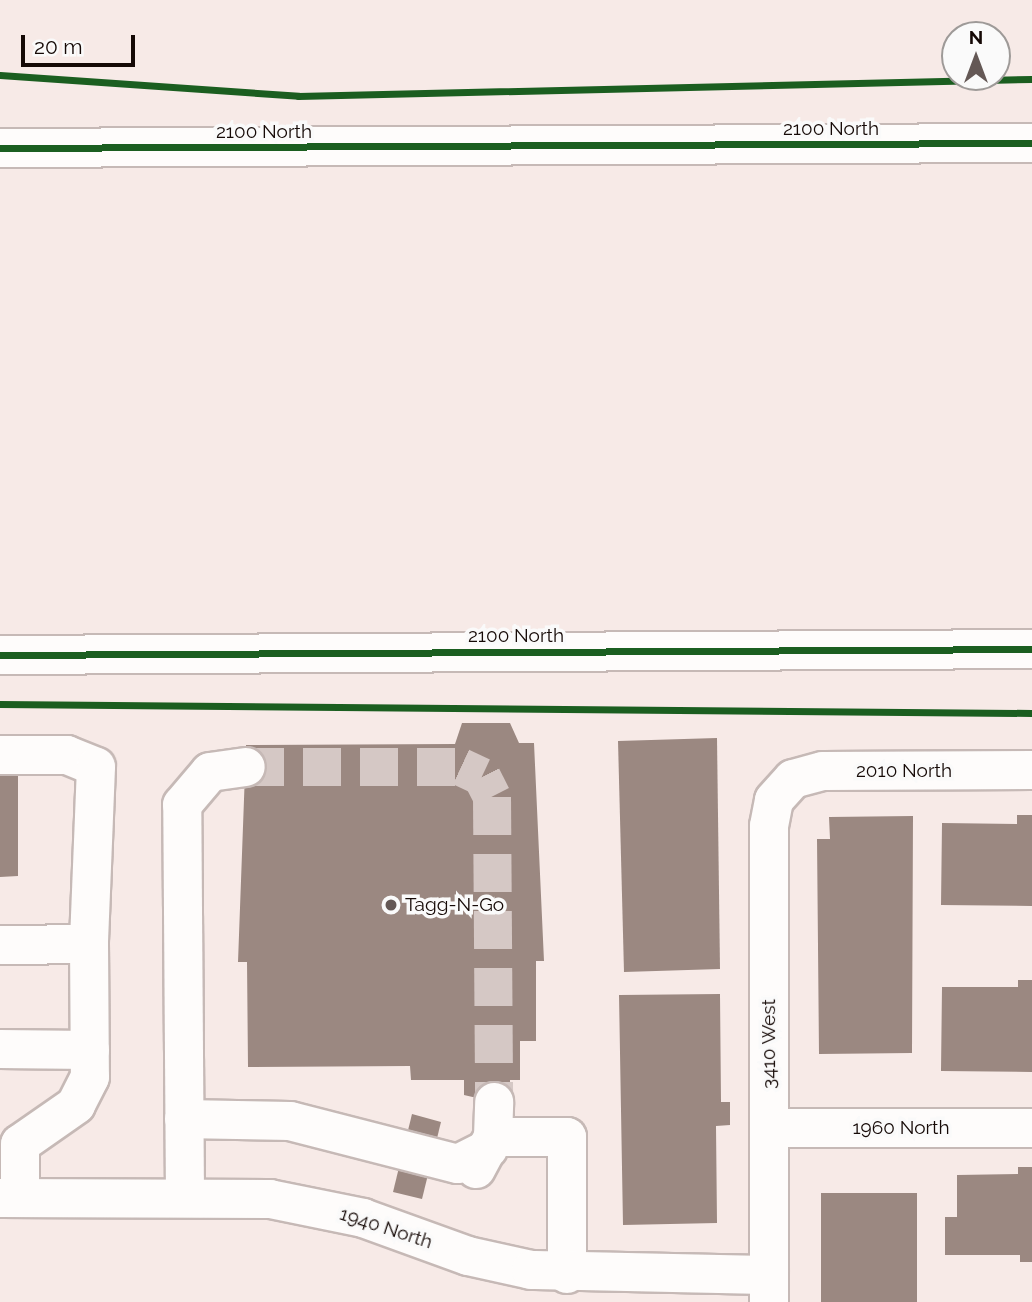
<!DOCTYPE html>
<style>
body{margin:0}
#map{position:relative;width:1032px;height:1302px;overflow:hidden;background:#f7eae7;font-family:Raleway,sans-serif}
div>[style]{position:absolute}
.building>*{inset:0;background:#9b8881}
.minor-tunnel>*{height:38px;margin-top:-19px;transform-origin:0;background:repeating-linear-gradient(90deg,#d5c8c5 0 38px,transparent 0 57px)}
.roads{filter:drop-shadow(2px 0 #c6b9b6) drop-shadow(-2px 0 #c6b9b6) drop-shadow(0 2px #c6b9b6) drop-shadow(0 -2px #c6b9b6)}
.minor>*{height:38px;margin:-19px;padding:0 19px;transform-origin:19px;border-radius:19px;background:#fefcfb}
.highway>*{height:38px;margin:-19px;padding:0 19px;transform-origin:19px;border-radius:19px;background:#fefcfb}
.cycleway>*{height:7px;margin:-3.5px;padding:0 3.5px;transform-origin:3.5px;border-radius:3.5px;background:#1b5e20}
.dots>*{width:19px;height:19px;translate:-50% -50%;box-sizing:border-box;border:4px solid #fafafa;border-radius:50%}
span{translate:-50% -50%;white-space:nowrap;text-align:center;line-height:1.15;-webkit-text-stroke:7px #fafafa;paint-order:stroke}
.street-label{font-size:19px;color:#150906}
.poi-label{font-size:19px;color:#150906}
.left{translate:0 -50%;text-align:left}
.north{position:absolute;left:941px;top:21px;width:70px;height:70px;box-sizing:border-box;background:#fafafa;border:2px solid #9e9a98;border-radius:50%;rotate:0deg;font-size:19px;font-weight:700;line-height:28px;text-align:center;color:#150906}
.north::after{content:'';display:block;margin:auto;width:24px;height:32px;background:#645855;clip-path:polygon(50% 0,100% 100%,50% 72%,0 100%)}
.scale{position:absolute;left:21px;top:35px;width:114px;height:32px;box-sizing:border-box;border:4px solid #150906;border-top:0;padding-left:9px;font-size:21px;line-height:24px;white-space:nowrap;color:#150906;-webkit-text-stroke:5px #fafafa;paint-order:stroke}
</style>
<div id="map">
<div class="building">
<div style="clip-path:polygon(462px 723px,510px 723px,519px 743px,534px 743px,544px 961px,536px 961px,536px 1041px,520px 1041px,520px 1080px,510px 1080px,510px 1095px,494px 1102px,464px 1095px,464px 1080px,411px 1080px,410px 1066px,248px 1067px,247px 962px,238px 962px,246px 745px,455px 744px)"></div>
<div style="clip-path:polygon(717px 738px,720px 969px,624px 972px,618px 741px)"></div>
<div style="clip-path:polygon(0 774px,18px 774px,18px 876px,0 877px)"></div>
<div style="clip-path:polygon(1017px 815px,1032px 815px,1032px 906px,941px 905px,942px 823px,1017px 824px)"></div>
<div style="clip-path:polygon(913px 816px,912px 1053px,819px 1054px,817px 839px,830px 839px,829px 817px)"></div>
<div style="clip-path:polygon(1018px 980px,1032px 980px,1032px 1072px,941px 1071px,942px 987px,1018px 987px)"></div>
<div style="clip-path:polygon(720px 994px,721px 1102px,730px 1102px,730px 1125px,716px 1126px,717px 1223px,623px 1225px,619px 995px)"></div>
<div style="clip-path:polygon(412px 1114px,441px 1122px,422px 1199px,393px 1192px)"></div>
<div style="clip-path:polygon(1018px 1167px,1032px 1167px,1032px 1262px,1020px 1262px,1020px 1255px,945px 1255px,945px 1217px,957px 1217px,957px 1175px,1018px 1174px)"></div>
<div style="clip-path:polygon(821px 1193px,917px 1193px,917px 1302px,821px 1302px)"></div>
</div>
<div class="minor-tunnel">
<div style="left:246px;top:767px;width:215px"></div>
<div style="left:461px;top:767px;width:23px;rotate:25deg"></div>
<div style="left:482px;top:777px;width:22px;rotate:63deg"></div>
<div style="left:492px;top:797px;width:305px;rotate:89.6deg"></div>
</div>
<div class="roads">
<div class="minor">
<div style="left:0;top:755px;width:67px"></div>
<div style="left:67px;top:755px;width:31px;rotate:22deg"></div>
<div style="left:96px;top:767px;width:177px;rotate:92.3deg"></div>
<div style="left:0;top:945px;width:89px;rotate:-0.6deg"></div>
<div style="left:89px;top:944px;width:133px;rotate:89.6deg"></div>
<div style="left:90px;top:1077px;width:31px;rotate:117deg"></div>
<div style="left:76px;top:1105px;width:68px;rotate:145.1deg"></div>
<div style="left:20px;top:1144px;width:54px;rotate:90deg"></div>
<div style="left:0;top:1049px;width:90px;rotate:0.6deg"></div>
<div style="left:184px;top:1119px;width:106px;rotate:1.1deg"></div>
<div style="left:290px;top:1121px;width:173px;rotate:14.4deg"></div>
<div style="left:458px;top:1164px;width:34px;rotate:-27deg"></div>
<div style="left:769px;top:1128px;width:263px"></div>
<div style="left:493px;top:1137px;width:74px"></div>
<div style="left:567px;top:1137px;width:137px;rotate:90deg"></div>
<div style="left:476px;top:1169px;width:36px;rotate:-62deg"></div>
<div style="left:493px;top:1137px;width:35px;rotate:-88deg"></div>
<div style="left:185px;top:1197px;width:392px;rotate:-90.4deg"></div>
<div style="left:182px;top:805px;width:43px;rotate:-49.7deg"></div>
<div style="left:210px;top:772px;width:36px;rotate:-8deg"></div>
<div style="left:0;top:1198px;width:270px;rotate:0.2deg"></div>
<div style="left:270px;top:1199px;width:95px;rotate:11.5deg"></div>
<div style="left:363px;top:1218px;width:112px;rotate:19.9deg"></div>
<div style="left:468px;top:1256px;width:65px;rotate:12.5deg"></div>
<div style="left:531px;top:1270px;width:238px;rotate:1.2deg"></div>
<div style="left:769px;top:1302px;width:476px;rotate:-90deg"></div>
<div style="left:769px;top:826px;width:26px;rotate:-79deg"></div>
<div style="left:774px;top:800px;width:28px;rotate:-48deg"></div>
<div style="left:793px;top:779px;width:31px;rotate:-15deg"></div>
<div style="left:823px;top:771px;width:209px;rotate:-0.3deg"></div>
</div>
<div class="highway">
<div style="left:0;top:148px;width:1032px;rotate:-0.28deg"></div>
<div style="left:0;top:655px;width:1032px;rotate:-0.33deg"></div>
</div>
</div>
<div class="cycleway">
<div style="left:0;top:75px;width:299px;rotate:4deg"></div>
<div style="left:298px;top:96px;width:734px;rotate:-1.33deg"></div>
<div style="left:0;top:148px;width:1032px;rotate:-0.28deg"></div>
<div style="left:0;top:655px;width:1032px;rotate:-0.33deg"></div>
<div style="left:0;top:704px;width:1032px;rotate:0.5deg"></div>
</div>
<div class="dots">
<div style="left:391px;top:905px;background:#645855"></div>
</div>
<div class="street-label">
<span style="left:831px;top:129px">2100 North</span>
<span style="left:264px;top:132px">2100 North</span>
<span style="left:516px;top:636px">2100 North</span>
<span style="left:904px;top:771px">2010 North</span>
<span style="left:769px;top:1044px;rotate:-90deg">3410 West</span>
<span style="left:901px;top:1128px">1960 North</span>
<span style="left:386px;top:1228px;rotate:18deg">1940 North</span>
</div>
<div class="poi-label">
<span class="left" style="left:405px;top:905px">Tagg-N-Go</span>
</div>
<div class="north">N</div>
<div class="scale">20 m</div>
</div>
